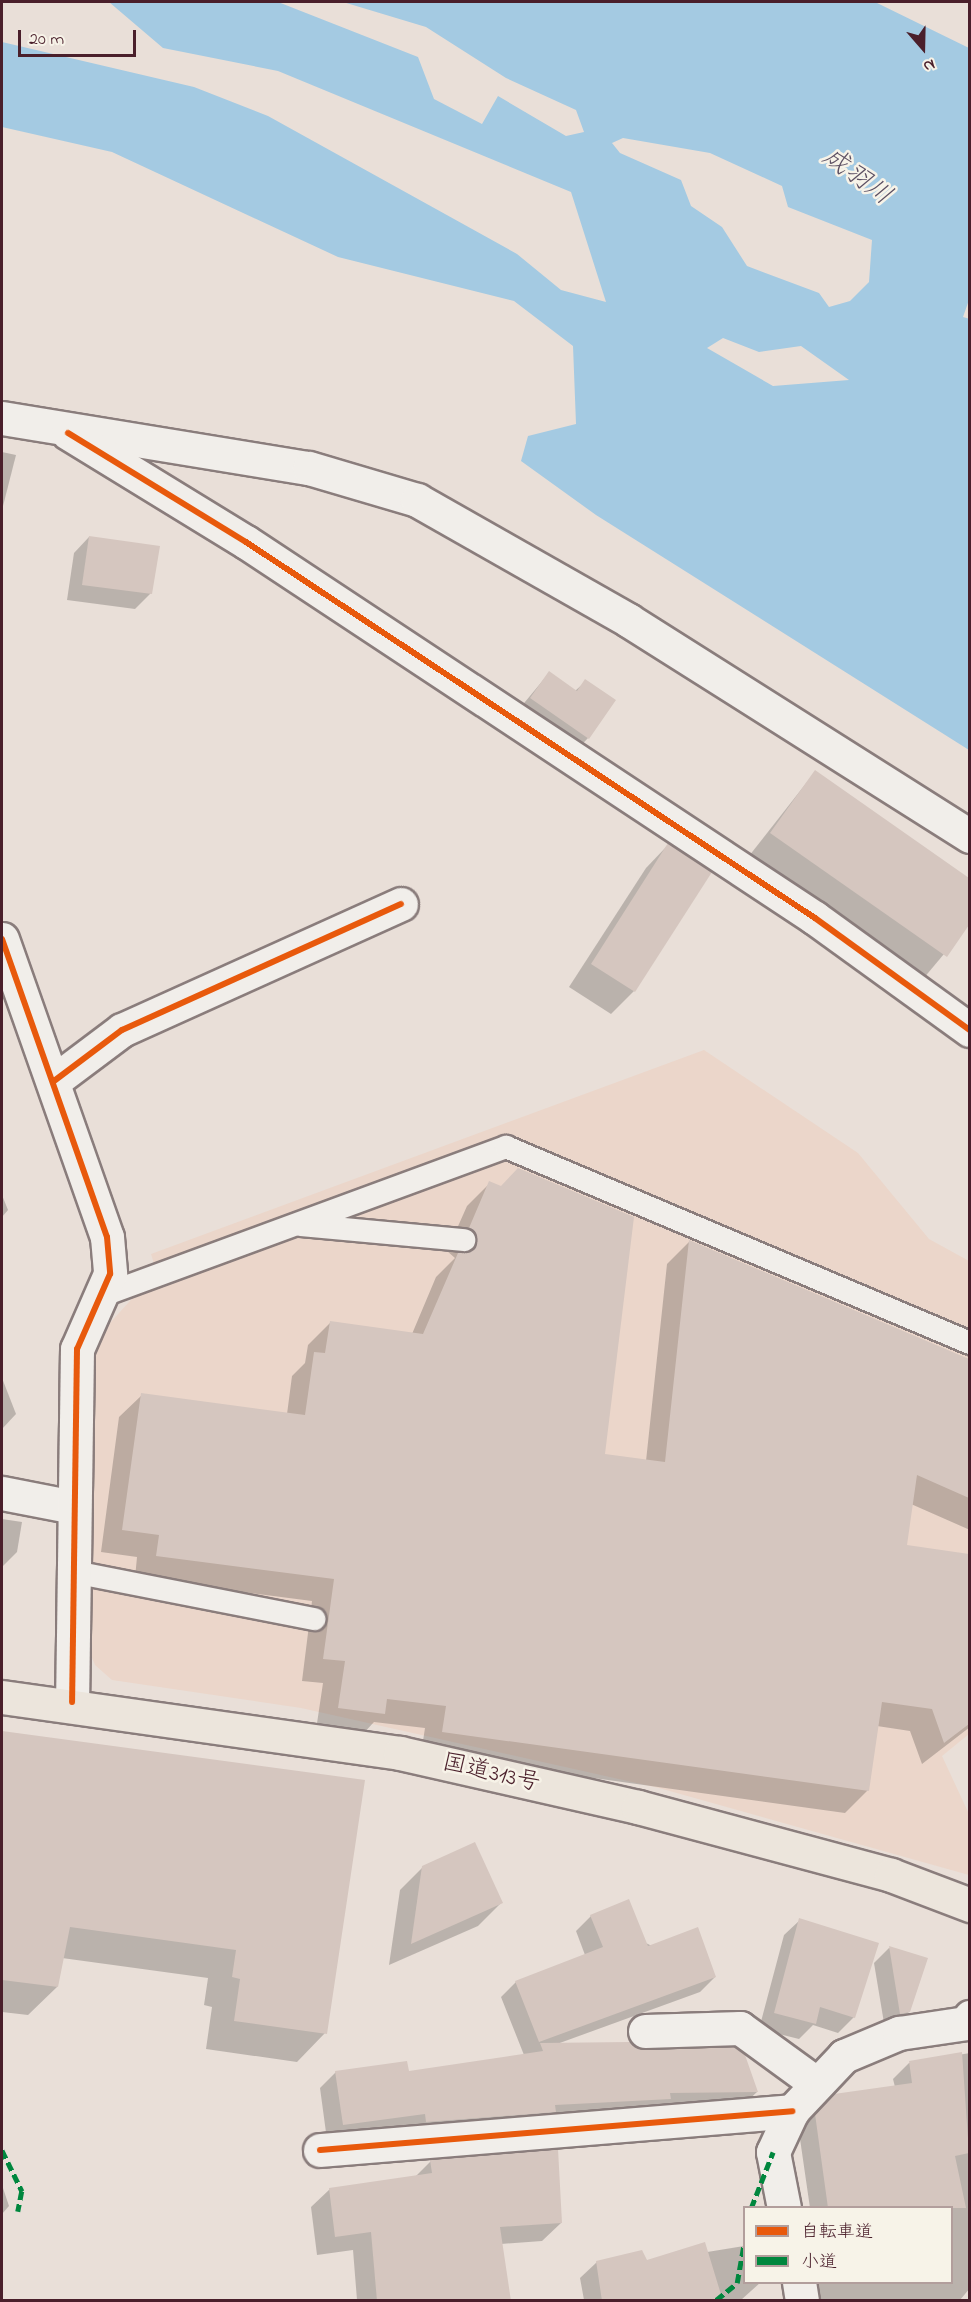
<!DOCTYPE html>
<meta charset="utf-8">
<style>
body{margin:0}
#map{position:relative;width:971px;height:2302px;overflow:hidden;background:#e9dfd8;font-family:"Indie Flower","Klee One",sans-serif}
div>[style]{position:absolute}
.built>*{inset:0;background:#ebd6ca}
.water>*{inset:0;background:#a4cae2}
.shadow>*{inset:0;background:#0003}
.building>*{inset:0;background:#d5c6bf}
.roads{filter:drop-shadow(2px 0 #8a7d7c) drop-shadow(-2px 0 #8a7d7c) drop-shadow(0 2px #8a7d7c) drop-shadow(0 -2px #8a7d7c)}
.service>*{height:22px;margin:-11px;padding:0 11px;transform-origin:11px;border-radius:11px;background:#f1eeea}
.minor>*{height:33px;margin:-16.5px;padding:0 16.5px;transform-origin:16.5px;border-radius:16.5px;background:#f1eeea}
.tertiary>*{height:33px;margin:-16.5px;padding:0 16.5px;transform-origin:16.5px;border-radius:16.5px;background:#f1eeea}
.trunk>*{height:33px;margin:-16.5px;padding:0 16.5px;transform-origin:16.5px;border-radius:16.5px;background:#ece5dc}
.quiet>*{height:4.5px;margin-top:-2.25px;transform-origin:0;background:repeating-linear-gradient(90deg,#00873e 0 9px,transparent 0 13.5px)}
.cycleway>*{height:6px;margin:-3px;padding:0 3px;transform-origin:3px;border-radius:3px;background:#e8590c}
span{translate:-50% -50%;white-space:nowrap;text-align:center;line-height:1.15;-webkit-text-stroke:5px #f7f3e8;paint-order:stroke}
.street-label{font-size:24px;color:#4a1f2b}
.water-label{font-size:26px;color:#5c5063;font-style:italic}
.frame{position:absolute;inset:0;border:3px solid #4a1f2b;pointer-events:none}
.legend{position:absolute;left:743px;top:2206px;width:210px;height:78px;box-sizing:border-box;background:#f7f3e8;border:2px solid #b29e9c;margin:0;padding:8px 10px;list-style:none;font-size:18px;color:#4a1f2b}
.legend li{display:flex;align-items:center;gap:12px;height:30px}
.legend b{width:30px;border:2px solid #b29e9c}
.north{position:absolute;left:893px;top:18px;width:60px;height:60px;-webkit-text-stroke:4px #f7f3e8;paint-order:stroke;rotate:160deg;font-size:16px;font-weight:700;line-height:24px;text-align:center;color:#4a1f2b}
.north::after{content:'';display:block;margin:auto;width:21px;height:27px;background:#4a1f2b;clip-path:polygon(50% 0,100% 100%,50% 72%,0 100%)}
.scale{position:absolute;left:18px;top:30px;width:118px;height:27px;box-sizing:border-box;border:3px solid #4a1f2b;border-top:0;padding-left:8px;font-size:18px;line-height:21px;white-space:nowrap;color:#4a1f2b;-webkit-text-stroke:4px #f7f3e8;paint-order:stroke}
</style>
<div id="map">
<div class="built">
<div style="clip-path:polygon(704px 1050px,858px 1153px,929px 1239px,969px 1261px,969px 1734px,942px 1756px,969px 1814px,969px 1875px,659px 1788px,301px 1708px,112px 1680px,95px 1665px,86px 1644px,90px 1377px,99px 1335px,139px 1291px,160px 1283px,151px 1254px)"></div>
</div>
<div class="water">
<div style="clip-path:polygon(evenodd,109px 2px,278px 2px,418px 57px,434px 99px,482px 124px,498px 96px,566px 136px,584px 132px,576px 110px,506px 78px,426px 27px,343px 2px,875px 2px,969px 48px,970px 297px,963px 317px,970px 319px,969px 750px,596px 515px,521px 461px,528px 436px,576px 424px,573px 346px,514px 301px,338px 257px,112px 152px,2px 127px,2px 42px,194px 87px,268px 116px,517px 254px,561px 290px,606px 302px,571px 192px,278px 71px,163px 48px,109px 2px,623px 138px,710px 153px,782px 186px,788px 207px,872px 240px,869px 282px,850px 301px,829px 307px,819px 293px,747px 266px,722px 227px,691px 206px,681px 180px,620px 153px,612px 143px,623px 138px,109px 2px,723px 338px,759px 352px,801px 346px,849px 380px,773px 386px,707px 348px,723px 338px)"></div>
</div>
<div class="shadow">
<div style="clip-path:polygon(2px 452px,16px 455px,2px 510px)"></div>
<div style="clip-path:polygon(89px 537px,151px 593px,135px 609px,67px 600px,74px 553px)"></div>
<div style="clip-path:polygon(549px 673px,575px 691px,586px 681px,588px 738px,573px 754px,515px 714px)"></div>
<div style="clip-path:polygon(815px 772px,970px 880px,970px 923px,923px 979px,749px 856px)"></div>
<div style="clip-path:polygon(668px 845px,634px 991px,611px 1014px,569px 987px,646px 868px)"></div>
<div style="clip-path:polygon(490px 1183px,604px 1455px,646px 1461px,667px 1264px,689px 1242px,970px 1362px,970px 1530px,911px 1504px,905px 1546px,970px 1556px,964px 1657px,970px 1653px,970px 1727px,922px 1764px,910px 1731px,877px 1726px,868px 1790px,845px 1813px,421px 1754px,425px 1728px,374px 1722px,361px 1736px,316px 1730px,323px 1683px,302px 1681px,312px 1601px,135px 1578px,137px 1557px,101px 1552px,119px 1417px,142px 1395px,287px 1414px,292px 1376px,305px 1363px,308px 1345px,330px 1323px,412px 1334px,436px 1277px,455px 1258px,447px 1251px,467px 1206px)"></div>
<div style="clip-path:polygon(2px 1195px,8px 1210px,2px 1217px)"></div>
<div style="clip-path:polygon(2px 1378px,16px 1414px,2px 1429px)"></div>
<div style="clip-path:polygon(2px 1519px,22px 1522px,17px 1552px,2px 1567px)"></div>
<div style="clip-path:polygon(2px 1732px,363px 1782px,325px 2033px,297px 2062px,206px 2049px,212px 2007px,204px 2005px,208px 1978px,62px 1958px,57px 1987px,28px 2015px,2px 2012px)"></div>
<div style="clip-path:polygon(423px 1867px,501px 1903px,478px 1926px,389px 1965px,400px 1890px)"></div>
<div style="clip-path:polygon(591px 1916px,715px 1977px,700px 1992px,557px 2044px,757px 2092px,741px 2107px,327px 2140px,320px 2088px,336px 2072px,407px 2073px,524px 2055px,501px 1997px,516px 1982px,585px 1955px,576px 1931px)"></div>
<div style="clip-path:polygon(800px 1920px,854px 2017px,838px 2033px,813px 2025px,799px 2039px,759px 2029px,784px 1935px)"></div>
<div style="clip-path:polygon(889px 1948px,926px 1959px,909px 2012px,885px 2029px,874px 1963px)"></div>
<div style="clip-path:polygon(970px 2053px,970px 2288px,960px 2300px,805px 2300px,786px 2282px,952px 2282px,952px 2208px,810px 2208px,799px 2132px,818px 2112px,895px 2087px,893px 2079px,909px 2063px)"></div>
<div style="clip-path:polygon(431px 2161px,561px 2223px,542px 2241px,501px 2244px,509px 2300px,357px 2300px,353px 2250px,317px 2255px,311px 2207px,330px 2189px,415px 2177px)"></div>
<div style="clip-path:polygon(2px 2185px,9px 2206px,2px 2214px)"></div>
<div style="clip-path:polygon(744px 2246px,744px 2282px,761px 2282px,741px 2300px,584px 2300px,580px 2278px,597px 2262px,646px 2262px)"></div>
</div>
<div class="building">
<div style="clip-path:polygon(89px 536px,160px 546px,152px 594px,82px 585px)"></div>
<div style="clip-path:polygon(549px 671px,577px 691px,585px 679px,616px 700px,589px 739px,530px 698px)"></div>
<div style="clip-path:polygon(815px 770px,969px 878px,969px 925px,947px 957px,770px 833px)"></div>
<div style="clip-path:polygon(668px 843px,712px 872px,635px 992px,591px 964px)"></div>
<div style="clip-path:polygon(518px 1168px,634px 1217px,605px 1454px,665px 1462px,689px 1240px,969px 1359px,969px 1498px,917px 1475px,907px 1545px,969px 1554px,969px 1724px,944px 1743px,932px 1709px,882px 1702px,869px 1791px,442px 1732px,446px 1706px,387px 1699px,385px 1714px,338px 1708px,345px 1661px,323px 1659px,334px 1579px,156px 1556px,159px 1535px,122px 1530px,141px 1393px,305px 1415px,314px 1352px,325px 1353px,330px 1321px,423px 1334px,458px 1253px,475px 1247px,476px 1235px,469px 1228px,489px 1181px,501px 1186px)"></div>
<div style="clip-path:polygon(2px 1731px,365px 1780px,327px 2034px,234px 2021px,240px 1979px,232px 1977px,236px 1950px,70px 1927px,58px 1987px,2px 1980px)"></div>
<div style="clip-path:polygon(475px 1842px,503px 1903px,411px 1944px,422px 1866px)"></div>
<div style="clip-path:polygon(629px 1899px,648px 1946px,698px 1927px,716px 1977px,539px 2042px,515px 1981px,603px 1947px,590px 1915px)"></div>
<div style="clip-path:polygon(799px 1918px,879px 1943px,855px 2018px,820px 2007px,816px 2024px,774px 2013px)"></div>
<div style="clip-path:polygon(889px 1946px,928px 1958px,910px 2012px,900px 2014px)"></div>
<div style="clip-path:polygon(630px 2042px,646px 2050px,734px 2047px,745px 2055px,758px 2092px,670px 2093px,671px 2099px,555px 2105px,556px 2112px,426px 2122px,425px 2114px,343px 2125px,335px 2071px,407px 2061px,409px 2071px,543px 2051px,540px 2043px)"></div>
<div style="clip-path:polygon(962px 2052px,969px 2153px,955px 2156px,966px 2208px,828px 2208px,815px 2114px,834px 2094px,912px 2083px,909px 2061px)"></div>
<div style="clip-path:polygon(558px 2149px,562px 2223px,500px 2227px,511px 2301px,377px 2301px,371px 2232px,335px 2237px,329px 2188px,432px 2173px,430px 2160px)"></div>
<div style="clip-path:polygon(705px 2242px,723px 2301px,602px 2301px,596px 2261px,642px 2250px,647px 2260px)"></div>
</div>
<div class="roads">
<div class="service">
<div style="left:301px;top:1225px;width:164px;rotate:5.3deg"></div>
<div style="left:101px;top:1296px;width:432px;rotate:-20.2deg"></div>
<div style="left:506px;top:1147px;width:504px;rotate:22.9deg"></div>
<div style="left:74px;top:1572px;width:245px;rotate:11.1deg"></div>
</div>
<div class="minor">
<div style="left:2px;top:418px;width:311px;rotate:9.3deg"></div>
<div style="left:309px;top:468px;width:113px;rotate:16.5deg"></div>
<div style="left:417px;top:500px;width:243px;rotate:29.6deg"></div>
<div style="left:628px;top:620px;width:404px;rotate:32.3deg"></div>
<div style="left:68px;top:433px;width:209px;rotate:31.5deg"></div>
<div style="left:246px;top:542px;width:682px;rotate:33.46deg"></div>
<div style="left:815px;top:918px;width:191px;rotate:35.9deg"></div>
<div style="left:54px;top:1081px;width:85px;rotate:-36.9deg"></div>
<div style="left:122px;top:1030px;width:306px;rotate:-24.3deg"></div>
<div style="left:2px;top:1493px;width:73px;rotate:11deg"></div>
<div style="left:645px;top:2031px;width:95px;rotate:-1.8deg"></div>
<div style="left:740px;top:2028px;width:95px;rotate:36deg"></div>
<div style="left:320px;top:2150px;width:474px;rotate:-4.7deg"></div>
<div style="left:784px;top:2208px;width:57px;rotate:-101.1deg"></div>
<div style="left:773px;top:2152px;width:45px;rotate:-65.1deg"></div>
<div style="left:792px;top:2111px;width:76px;rotate:-46.6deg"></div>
<div style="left:844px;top:2056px;width:60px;rotate:-22.7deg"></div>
<div style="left:899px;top:2033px;width:69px;rotate:-8.4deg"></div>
<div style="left:967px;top:2023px;width:7px;rotate:-63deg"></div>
<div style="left:799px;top:2282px;width:18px;rotate:81deg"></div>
</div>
<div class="tertiary">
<div style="left:2px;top:939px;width:316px;rotate:70.6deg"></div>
<div style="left:107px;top:1237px;width:37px;rotate:85deg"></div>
<div style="left:110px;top:1274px;width:82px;rotate:113.7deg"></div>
<div style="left:77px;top:1349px;width:353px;rotate:90.8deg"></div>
</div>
<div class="trunk">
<div style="left:2px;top:1697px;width:402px;rotate:8deg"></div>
<div style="left:400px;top:1753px;width:244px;rotate:12.8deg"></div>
<div style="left:638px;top:1807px;width:262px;rotate:15deg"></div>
<div style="left:891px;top:1875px;width:85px;rotate:20.8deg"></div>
</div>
</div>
<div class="quiet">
<div style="left:2px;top:2150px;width:46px;rotate:64deg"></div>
<div style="left:22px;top:2191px;width:21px;rotate:101deg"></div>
<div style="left:751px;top:2208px;width:60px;rotate:-68.6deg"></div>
<div style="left:716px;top:2300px;width:27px;rotate:-39deg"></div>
<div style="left:737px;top:2283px;width:40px;rotate:-80deg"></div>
</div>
<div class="cycleway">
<div style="left:68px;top:433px;width:209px;rotate:31.5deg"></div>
<div style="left:246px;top:542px;width:682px;rotate:33.46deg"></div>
<div style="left:815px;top:918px;width:191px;rotate:35.9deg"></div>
<div style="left:2px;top:939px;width:316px;rotate:70.6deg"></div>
<div style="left:107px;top:1237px;width:37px;rotate:85deg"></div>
<div style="left:110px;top:1274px;width:82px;rotate:113.7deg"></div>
<div style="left:77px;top:1349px;width:353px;rotate:90.8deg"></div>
<div style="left:54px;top:1081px;width:85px;rotate:-36.9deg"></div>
<div style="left:122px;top:1030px;width:306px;rotate:-24.3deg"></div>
<div style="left:320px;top:2150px;width:474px;rotate:-4.7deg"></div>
</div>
<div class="street-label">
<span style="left:491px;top:1774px;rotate:13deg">国道313号</span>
</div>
<div class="water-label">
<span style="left:856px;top:178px;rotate:36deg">成羽川</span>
</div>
<div class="frame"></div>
<ul class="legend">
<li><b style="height:8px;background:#e8590c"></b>自転車道</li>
<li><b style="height:8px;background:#00873e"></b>小道</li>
</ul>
<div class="north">N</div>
<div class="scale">20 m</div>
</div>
